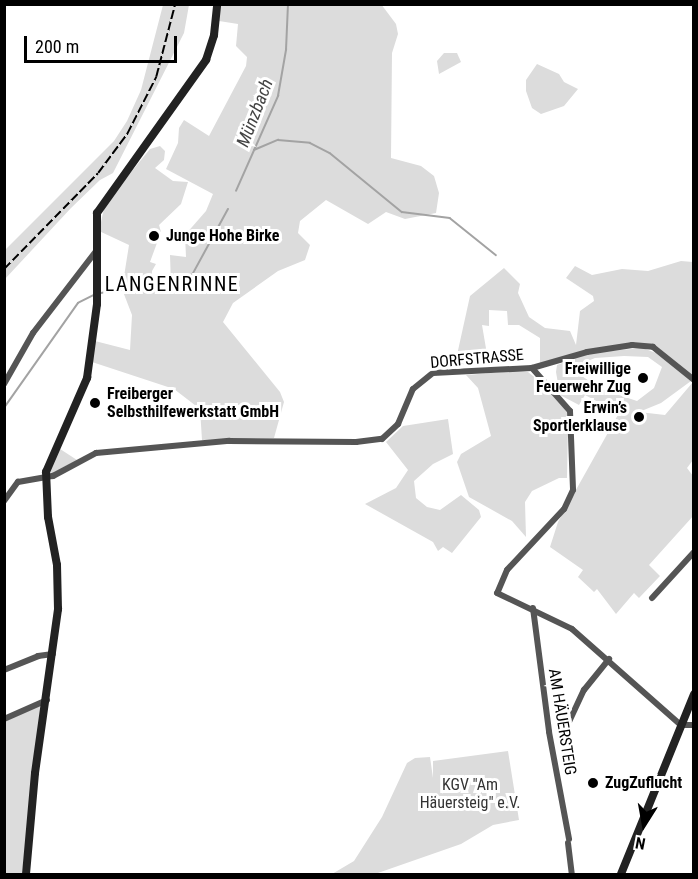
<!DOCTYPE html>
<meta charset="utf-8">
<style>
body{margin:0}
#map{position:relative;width:698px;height:879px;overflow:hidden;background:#fff;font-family:"Roboto Condensed",sans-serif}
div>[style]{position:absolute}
.green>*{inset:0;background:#dcdcdc}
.stream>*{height:1.5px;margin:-0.75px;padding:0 0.75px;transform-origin:0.75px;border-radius:0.75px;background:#a3a3a3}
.street>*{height:6px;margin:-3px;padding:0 3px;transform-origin:3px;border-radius:3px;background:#555}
.secondary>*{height:8px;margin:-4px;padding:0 4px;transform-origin:4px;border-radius:4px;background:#222}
.rail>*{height:1.5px;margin-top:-0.75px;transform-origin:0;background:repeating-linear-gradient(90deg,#000 0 9px,transparent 0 12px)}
.dots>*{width:16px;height:16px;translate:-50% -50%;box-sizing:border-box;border:3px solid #fff;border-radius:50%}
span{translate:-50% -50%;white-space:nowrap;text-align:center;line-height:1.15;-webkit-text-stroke:6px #fff;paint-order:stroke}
.poi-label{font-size:16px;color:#000;font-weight:700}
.left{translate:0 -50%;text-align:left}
.right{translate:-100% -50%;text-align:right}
.street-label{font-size:16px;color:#000}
.park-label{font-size:16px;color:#333}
.water-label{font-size:18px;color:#444;font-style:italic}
.quarter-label{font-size:20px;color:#000;letter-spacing:1.5px}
.frame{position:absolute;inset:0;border:6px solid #000;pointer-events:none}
.north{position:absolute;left:614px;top:795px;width:60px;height:60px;-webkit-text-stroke:4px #fff;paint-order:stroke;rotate:191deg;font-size:16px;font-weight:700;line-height:24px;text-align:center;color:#000}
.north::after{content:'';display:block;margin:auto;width:21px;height:27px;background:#000;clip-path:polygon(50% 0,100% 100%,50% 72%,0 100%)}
.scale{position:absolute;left:24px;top:36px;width:153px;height:27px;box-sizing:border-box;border:3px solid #000;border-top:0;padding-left:8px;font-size:18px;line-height:21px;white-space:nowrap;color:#000;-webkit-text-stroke:4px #fff;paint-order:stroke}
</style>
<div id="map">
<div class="green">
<div style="clip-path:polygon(381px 4px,396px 24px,398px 34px,392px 53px,391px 158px,421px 166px,434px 176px,439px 193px,436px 213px,405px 219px,386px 212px,368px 224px,326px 200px,300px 221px,298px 233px,310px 245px,305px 260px,278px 271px,233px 303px,223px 322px,280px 392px,284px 402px,274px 438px,202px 440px,200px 409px,174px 389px,92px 362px,95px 341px,130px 350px,132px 315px,122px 289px,129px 245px,99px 231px,105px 204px,150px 149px,160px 146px,165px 151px,164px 160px,155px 168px,173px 181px,188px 182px,181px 204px,159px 225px,161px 232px,150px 262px,156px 264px,152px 271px,152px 289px,171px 285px,170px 255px,186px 257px,185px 235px,206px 211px,213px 194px,166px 169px,178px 143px,179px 128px,184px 120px,209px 136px,246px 66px,247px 57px,236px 46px,238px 24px,219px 21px,220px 5px)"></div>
<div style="clip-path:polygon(163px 5px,189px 5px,184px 33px,113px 173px,100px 180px,71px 208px,5px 279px,6px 249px,114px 141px,127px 121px,141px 90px)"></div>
<div style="clip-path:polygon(444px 53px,457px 53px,461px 62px,439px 74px,437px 61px)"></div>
<div style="clip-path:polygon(537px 64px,559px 74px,564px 82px,578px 89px,564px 106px,541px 114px,532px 108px,526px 91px,526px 80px)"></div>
<div style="clip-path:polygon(681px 261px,693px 262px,693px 376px,653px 346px,632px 344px,540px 364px,540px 338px,519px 325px,508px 325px,507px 311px,489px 310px,489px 326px,482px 325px,489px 366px,455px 364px,470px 296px,504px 268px,520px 284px,518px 293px,529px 317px,545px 328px,570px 331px,576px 345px,580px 311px,594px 301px,593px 296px,566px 278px,575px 266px,592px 275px,622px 269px,648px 271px)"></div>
<div style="clip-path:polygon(evenodd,643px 348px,661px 355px,691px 381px,661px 403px,639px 412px,665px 415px,693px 382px,693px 460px,687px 468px,693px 476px,694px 515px,649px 565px,660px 576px,639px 598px,634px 593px,616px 614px,597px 589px,594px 592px,578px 577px,583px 570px,550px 547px,558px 522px,619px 413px,585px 395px,579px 405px,560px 395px,556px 372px,557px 365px,588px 353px,643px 348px,624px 356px,648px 357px,662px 367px,654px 388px,637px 401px,601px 389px,570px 368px,595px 358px,624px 356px)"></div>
<div style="clip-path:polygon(515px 371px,528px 372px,548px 388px,567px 412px,568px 424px,567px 478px,559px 478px,532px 491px,525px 502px,526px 537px,512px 521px,469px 497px,457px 462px,461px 454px,491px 436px,478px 388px,466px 375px)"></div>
<div style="clip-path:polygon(448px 419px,453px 454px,433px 464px,414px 481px,416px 498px,427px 507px,440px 510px,461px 495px,479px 510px,481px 517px,452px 553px,443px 547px,438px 551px,433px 542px,365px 504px,396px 488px,408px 470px,386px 442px,403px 426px)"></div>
<div style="clip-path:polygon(57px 447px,77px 460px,51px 474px,50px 472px)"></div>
<div style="clip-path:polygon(43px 704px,22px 874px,5px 874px,4px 722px)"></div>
<div style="clip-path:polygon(508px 751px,519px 820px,493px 825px,461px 844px,375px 874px,332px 874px,354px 861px,382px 817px,407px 763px,415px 758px,430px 757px,433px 778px,433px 761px)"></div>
</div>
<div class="stream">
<div style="left:254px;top:150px;width:26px;rotate:-23deg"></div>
<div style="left:278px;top:140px;width:32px;rotate:5deg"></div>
<div style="left:310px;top:143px;width:22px;rotate:27deg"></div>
<div style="left:330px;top:153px;width:93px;rotate:39.3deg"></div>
<div style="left:402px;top:212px;width:48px;rotate:7.1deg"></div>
<div style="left:450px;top:218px;width:59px;rotate:38.8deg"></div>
<div style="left:236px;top:191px;width:104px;rotate:-66.1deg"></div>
<div style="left:278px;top:96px;width:47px;rotate:-80.1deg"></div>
<div style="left:286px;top:50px;width:46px;rotate:-87.5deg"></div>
<div style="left:101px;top:293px;width:91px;rotate:-10.1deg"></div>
<div style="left:191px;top:277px;width:77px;rotate:-61.4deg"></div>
<div style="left:4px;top:408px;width:128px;rotate:-54.8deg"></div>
<div style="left:78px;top:303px;width:18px;rotate:-27deg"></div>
</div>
<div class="street">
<div style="left:532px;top:368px;width:57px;rotate:48.5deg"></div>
<div style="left:570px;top:411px;width:79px;rotate:87.8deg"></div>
<div style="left:573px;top:490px;width:21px;rotate:115deg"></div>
<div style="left:564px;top:509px;width:83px;rotate:133.1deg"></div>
<div style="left:507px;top:570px;width:25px;rotate:113deg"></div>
<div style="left:497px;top:593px;width:83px;rotate:25.6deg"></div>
<div style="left:572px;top:629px;width:145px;rotate:41.4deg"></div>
<div style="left:681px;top:725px;width:13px"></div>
<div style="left:4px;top:384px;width:59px;rotate:-60.4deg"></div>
<div style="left:33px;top:333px;width:105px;rotate:-52.4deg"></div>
<div style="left:4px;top:501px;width:24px;rotate:-54deg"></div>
<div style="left:18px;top:482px;width:36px;rotate:-10deg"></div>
<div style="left:53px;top:476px;width:49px;rotate:-28.1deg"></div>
<div style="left:96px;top:453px;width:134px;rotate:-5.2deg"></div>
<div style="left:229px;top:441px;width:127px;rotate:0.5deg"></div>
<div style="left:356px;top:442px;width:26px;rotate:-7deg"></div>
<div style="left:382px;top:439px;width:22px;rotate:-43deg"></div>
<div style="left:398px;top:424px;width:38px;rotate:-67deg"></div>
<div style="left:413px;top:389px;width:26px;rotate:-39deg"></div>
<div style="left:433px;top:373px;width:99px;rotate:-2.9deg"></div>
<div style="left:532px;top:368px;width:57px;rotate:-16.2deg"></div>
<div style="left:587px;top:352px;width:46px;rotate:-8.8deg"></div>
<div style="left:632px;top:345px;width:21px;rotate:5deg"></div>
<div style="left:653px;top:347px;width:53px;rotate:38.8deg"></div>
<div style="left:652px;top:598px;width:62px;rotate:-47.6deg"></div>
<div style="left:533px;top:608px;width:125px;rotate:82.6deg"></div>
<div style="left:549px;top:732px;width:109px;rotate:79.4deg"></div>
<div style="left:4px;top:670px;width:37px;rotate:-22deg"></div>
<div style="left:38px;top:656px;width:15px;rotate:-8deg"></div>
<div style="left:4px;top:719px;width:47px;rotate:-23.8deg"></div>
<div style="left:568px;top:724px;width:38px;rotate:-65deg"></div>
<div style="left:584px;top:690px;width:40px;rotate:-51deg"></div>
<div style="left:568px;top:843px;width:31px;rotate:83deg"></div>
</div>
<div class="secondary">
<div style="left:26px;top:874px;width:101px;rotate:-84.9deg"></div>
<div style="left:35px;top:773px;width:166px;rotate:-82deg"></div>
<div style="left:58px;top:609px;width:44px;rotate:-91.3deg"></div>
<div style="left:57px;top:565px;width:49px;rotate:-100.6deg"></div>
<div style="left:48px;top:517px;width:45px;rotate:-92.5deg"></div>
<div style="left:46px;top:472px;width:103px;rotate:-66.4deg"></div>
<div style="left:87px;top:378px;width:75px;rotate:-82.3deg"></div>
<div style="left:97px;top:304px;width:91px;rotate:-90deg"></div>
<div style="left:97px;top:213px;width:188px;rotate:-54.5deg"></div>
<div style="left:206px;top:60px;width:26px;rotate:-72deg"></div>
<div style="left:214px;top:35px;width:31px;rotate:-84deg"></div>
<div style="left:621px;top:874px;width:194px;rotate:-67.9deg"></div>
</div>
<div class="rail">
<div style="left:4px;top:269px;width:134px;rotate:-45.6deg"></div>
<div style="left:98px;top:173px;width:49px;rotate:-53.4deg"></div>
<div style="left:127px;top:134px;width:64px;rotate:-63deg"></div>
<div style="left:156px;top:77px;width:75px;rotate:-75.4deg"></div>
</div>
<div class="dots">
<div style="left:154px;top:236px;background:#000"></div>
<div style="left:643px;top:378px;background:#000"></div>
<div style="left:95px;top:403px;background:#000"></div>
<div style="left:639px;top:417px;background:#000"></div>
<div style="left:593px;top:783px;background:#000"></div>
</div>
<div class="poi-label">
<span class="left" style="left:166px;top:236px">Junge Hohe Birke</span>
<span class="right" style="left:631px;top:378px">Freiwillige<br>Feuerwehr Zug</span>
<span class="left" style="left:107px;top:403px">Freiberger<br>Selbsthilfewerkstatt GmbH</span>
<span class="right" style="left:627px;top:417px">Erwin’s<br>Sportlerklause</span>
<span class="left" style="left:605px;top:783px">ZugZuflucht</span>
</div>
<div class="street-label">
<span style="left:477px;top:359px;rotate:-5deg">DORFSTRASSE</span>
<span style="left:562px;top:722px;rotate:81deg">AM HÄUERSTEIG</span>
</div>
<div class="park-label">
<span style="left:470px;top:794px">KGV "Am<br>Häuersteig" e.V.</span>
</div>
<div class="water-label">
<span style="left:255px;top:113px;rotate:-69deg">Münzbach</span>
</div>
<div class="quarter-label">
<span style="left:172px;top:284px">LANGENRINNE</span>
</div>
<div class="frame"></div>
<div class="north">N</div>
<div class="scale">200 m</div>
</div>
